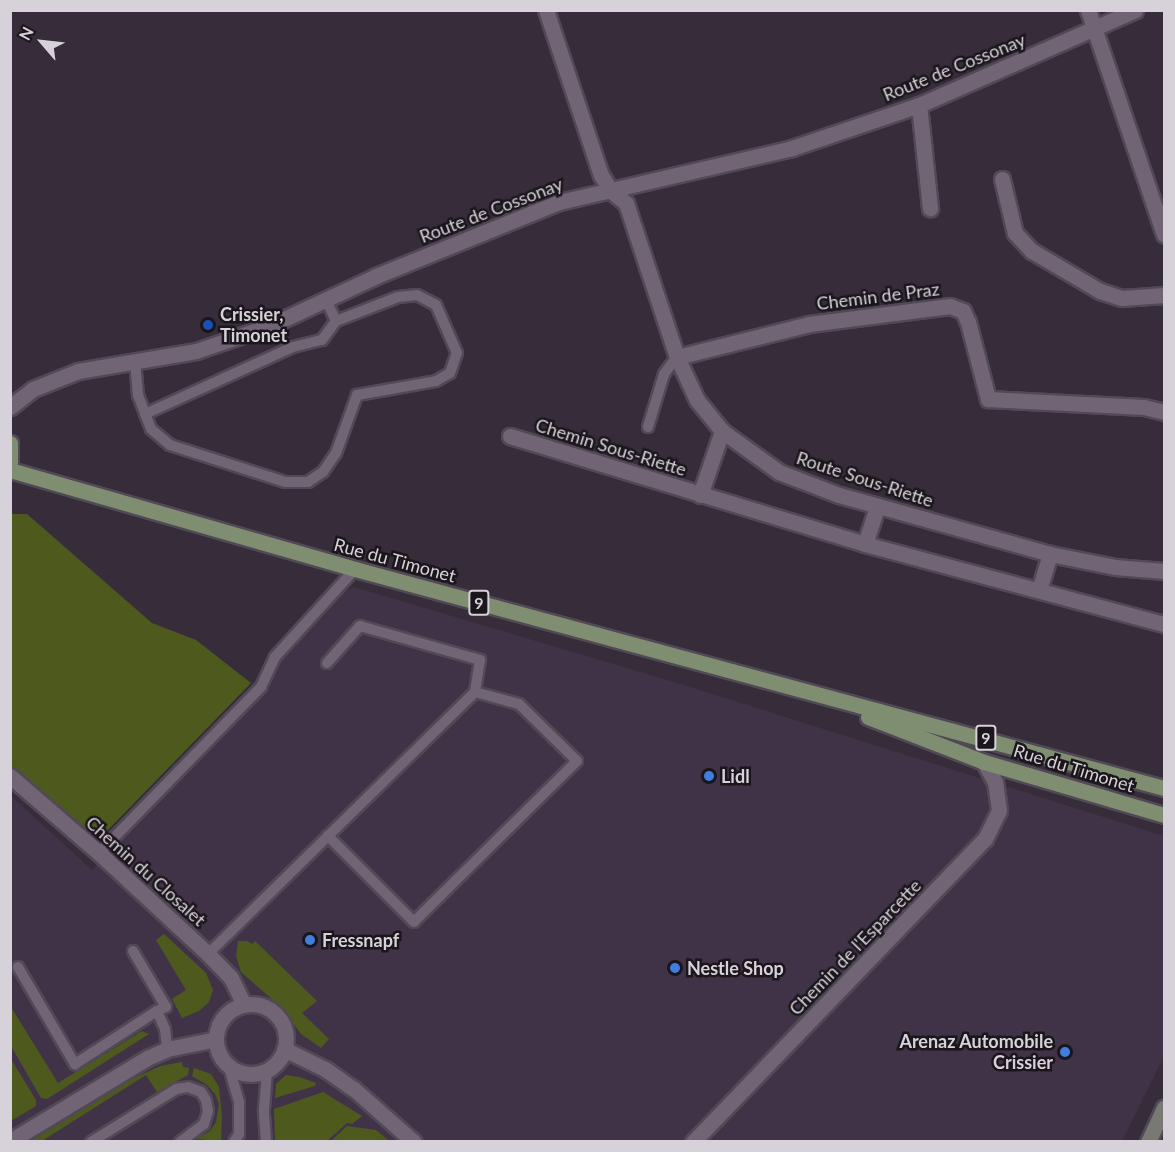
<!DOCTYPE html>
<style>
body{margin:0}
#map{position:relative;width:1175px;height:1152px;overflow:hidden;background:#362c3a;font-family:Lato,sans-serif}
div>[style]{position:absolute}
.built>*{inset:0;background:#413347}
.green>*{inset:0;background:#4e591d}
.roads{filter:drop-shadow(2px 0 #514955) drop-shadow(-2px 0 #514955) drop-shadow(0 2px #514955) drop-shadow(0 -2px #514955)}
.lane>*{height:10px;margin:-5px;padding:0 5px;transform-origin:5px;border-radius:5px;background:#716575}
.street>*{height:15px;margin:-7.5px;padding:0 7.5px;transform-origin:7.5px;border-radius:7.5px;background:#716575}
.street>.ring{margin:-7.5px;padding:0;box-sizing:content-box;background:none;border:15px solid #716575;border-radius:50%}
.secondary>*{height:15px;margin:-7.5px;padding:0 7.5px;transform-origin:7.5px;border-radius:7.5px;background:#787973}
.primary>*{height:15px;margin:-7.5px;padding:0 7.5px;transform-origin:7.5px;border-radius:7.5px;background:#7f8e71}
.dots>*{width:16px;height:16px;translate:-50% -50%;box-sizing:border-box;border:3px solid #1b161c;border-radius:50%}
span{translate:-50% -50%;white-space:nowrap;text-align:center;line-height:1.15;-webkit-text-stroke:5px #1b161c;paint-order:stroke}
.shield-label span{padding:2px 4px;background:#1b161c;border:2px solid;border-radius:4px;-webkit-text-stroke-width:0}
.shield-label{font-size:16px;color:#d7d1d9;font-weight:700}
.street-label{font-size:18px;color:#d7d1d9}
.poi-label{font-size:18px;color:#d7d1d9;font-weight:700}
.left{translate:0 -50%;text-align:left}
.right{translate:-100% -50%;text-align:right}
.frame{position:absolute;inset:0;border:12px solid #d7d1d9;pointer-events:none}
.north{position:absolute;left:12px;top:12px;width:60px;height:60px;-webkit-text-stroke:4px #1b161c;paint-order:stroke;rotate:298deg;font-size:16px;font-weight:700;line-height:24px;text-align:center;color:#d7d1d9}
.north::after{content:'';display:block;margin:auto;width:21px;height:27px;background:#d7d1d9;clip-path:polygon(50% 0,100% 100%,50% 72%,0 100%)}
</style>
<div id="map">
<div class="built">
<div style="clip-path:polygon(354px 587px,674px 682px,1164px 836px,1164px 1056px,1122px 1141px,11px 1141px,10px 795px,92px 870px,269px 689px,280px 661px,345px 591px)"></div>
</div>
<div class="green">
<div style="clip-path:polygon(11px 514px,27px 514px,152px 623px,196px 640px,251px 683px,104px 834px,91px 837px,11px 766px)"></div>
<div style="clip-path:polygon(164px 934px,206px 973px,213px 990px,209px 1002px,199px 1011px,182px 1018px,172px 999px,186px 990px,156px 940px)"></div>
<div style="clip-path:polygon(238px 941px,247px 941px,252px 944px,255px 941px,317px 1001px,302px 1013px,329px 1039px,321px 1048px,301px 1034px,281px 1007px,241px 972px,236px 956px)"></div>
<div style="clip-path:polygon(11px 1007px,58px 1083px,142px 1031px,149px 1034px,47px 1099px,41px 1098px,11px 1046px)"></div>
<div style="clip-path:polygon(11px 1059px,36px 1100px,36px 1106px,11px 1121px)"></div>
<div style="clip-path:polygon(182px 1062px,183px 1067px,189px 1068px,188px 1075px,157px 1092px,146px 1075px,42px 1141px,31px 1141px,130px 1080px,160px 1066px)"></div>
<div style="clip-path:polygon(194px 1068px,211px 1074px,219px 1087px,222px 1116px,221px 1141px,196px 1139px,210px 1131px,216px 1122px,219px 1104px,215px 1094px,207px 1085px,192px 1076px)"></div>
<div style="clip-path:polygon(286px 1075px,299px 1077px,316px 1083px,315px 1086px,275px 1098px,276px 1084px)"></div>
<div style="clip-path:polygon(323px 1092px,362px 1116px,352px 1124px,347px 1123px,327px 1141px,275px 1141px,274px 1109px)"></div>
<div style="clip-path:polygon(347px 1126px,376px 1130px,389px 1141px,331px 1141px)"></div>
</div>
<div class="roads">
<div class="lane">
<div style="left:135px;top:361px;width:34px;rotate:85deg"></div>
<div style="left:138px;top:395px;width:36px;rotate:69deg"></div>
<div style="left:151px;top:429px;width:25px;rotate:40deg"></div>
<div style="left:170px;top:445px;width:121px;rotate:17.8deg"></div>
<div style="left:285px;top:482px;width:23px"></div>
<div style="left:308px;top:482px;width:18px;rotate:-34deg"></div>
<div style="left:323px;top:472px;width:23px;rotate:-56deg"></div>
<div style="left:336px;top:453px;width:62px;rotate:-70.1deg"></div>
<div style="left:357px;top:395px;width:80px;rotate:-10deg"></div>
<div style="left:436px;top:381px;width:16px;rotate:-30deg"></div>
<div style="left:450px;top:373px;width:21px;rotate:-71deg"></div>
<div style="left:457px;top:353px;width:52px;rotate:-113.6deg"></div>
<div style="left:436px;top:305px;width:21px;rotate:-152deg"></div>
<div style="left:417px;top:295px;width:19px;rotate:174deg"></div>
<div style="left:398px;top:297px;width:66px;rotate:158.8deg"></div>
<div style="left:336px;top:321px;width:23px;rotate:-115deg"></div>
<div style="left:145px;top:414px;width:162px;rotate:-24.4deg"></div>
<div style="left:293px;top:347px;width:30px;rotate:-14deg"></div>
<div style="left:322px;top:340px;width:24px;rotate:-54deg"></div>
<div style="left:648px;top:427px;width:55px;rotate:-73.2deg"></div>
<div style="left:664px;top:374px;width:21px;rotate:-53deg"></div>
<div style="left:327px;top:663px;width:50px;rotate:-48.3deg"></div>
<div style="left:360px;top:626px;width:125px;rotate:15.8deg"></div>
<div style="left:480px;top:660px;width:32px;rotate:99deg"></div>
<div style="left:99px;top:853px;width:232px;rotate:-45.7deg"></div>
<div style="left:261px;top:687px;width:33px;rotate:-65deg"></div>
<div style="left:275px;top:657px;width:119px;rotate:-47.7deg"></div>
<div style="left:133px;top:951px;width:65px;rotate:59.5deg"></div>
<div style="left:166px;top:1007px;width:10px;rotate:156deg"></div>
<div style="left:208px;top:954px;width:168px;rotate:-44.5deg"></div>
<div style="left:328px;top:836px;width:206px;rotate:-44.4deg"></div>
<div style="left:475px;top:692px;width:46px;rotate:15.3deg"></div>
<div style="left:519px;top:704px;width:81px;rotate:44.5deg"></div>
<div style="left:577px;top:761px;width:229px;rotate:135.4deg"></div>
<div style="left:414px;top:922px;width:122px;rotate:-135deg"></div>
<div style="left:18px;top:967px;width:113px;rotate:59.6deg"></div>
<div style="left:75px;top:1064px;width:98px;rotate:-32.9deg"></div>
<div style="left:157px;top:1011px;width:20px;rotate:66deg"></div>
<div style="left:165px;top:1029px;width:20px;rotate:84deg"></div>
<div style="left:229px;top:1067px;width:36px;rotate:74deg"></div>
<div style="left:239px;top:1102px;width:32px;rotate:90deg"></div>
<div style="left:239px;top:1134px;width:9px;rotate:122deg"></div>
<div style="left:91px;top:1142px;width:100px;rotate:-31.9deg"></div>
<div style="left:176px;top:1089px;width:12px;rotate:-9deg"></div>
<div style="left:188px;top:1087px;width:14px;rotate:21deg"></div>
<div style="left:201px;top:1092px;width:9px;rotate:58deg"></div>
<div style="left:206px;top:1100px;width:11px;rotate:80deg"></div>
<div style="left:208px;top:1111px;width:14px;rotate:107deg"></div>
<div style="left:204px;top:1124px;width:30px;rotate:143deg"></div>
<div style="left:266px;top:1142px;width:32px;rotate:-94deg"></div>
<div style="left:264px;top:1110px;width:40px;rotate:-85.7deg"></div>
</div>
<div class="street">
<div style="left:546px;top:10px;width:174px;rotate:71.6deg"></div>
<div style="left:601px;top:175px;width:19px;rotate:58deg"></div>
<div style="left:611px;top:191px;width:19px;rotate:39deg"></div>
<div style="left:626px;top:203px;width:162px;rotate:71.7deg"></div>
<div style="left:677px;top:357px;width:47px;rotate:65.1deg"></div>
<div style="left:697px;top:400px;width:40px;rotate:51deg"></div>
<div style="left:722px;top:431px;width:70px;rotate:35.7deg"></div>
<div style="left:779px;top:472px;width:64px;rotate:21deg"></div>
<div style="left:839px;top:495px;width:219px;rotate:15.6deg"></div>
<div style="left:1050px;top:554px;width:66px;rotate:11.3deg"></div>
<div style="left:1115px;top:567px;width:49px;rotate:4.7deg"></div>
<div style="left:1088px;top:10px;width:237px;rotate:71.3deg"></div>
<div style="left:919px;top:105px;width:104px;rotate:83.9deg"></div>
<div style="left:1002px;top:179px;width:56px;rotate:76.5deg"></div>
<div style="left:1015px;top:233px;width:25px;rotate:47deg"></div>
<div style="left:1032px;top:251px;width:79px;rotate:30.5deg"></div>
<div style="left:1100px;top:291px;width:23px;rotate:18deg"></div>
<div style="left:1122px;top:298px;width:42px;rotate:-4.1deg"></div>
<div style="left:677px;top:357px;width:136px;rotate:-14deg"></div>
<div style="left:809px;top:324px;width:142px;rotate:-7.3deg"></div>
<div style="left:950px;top:306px;width:14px;rotate:21deg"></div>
<div style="left:963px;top:311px;width:12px;rotate:66deg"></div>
<div style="left:968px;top:322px;width:80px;rotate:75.4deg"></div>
<div style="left:988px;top:399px;width:156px;rotate:2.9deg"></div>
<div style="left:1144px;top:407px;width:21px;rotate:14deg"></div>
<div style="left:10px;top:407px;width:29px;rotate:-38deg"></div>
<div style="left:33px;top:389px;width:48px;rotate:-21.8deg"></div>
<div style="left:78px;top:371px;width:120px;rotate:-9.6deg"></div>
<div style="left:196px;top:351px;width:77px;rotate:-18.9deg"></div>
<div style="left:269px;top:326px;width:118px;rotate:-25deg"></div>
<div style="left:376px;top:276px;width:197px;rotate:-22deg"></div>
<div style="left:559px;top:202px;width:239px;rotate:-13deg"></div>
<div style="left:792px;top:148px;width:134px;rotate:-18.7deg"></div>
<div style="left:919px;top:105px;width:236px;rotate:-23.7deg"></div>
<div style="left:510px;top:436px;width:371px;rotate:16.9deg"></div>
<div style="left:865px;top:544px;width:310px;rotate:15deg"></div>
<div style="left:700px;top:495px;width:68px;rotate:-71deg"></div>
<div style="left:865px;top:544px;width:40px;rotate:-72deg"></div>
<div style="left:1039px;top:590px;width:38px;rotate:-73deg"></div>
<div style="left:10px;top:776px;width:118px;rotate:40.9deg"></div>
<div style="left:99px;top:853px;width:149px;rotate:42.8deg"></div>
<div style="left:208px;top:954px;width:33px;rotate:46deg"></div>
<div style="left:231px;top:978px;width:30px;rotate:64deg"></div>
<div class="ring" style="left:216px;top:1004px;width:55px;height:55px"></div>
<div style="left:284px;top:1049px;width:46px;rotate:26deg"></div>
<div style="left:325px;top:1069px;width:35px;rotate:35deg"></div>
<div style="left:354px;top:1089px;width:80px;rotate:41.5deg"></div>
<div style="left:10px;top:1141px;width:160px;rotate:-31.2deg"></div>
<div style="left:147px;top:1058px;width:22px;rotate:-24deg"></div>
<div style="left:167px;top:1049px;width:50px;rotate:-11.5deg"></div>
<div style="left:693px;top:1142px;width:421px;rotate:-46.1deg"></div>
<div style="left:985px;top:839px;width:32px;rotate:-64deg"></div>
<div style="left:999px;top:810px;width:28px;rotate:-98deg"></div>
<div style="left:995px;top:782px;width:23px;rotate:-119deg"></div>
</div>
<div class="secondary">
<div style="left:1148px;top:1142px;width:38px;rotate:-65deg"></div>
</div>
<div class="primary">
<div style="left:10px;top:443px;width:20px;rotate:90deg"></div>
<div style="left:10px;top:470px;width:359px;rotate:16deg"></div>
<div style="left:355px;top:569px;width:838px;rotate:15.15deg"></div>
<div style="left:868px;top:717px;width:124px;rotate:21.2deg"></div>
<div style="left:984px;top:762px;width:188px;rotate:16.4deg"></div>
</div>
</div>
<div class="dots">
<div style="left:208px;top:325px;background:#1a4fb4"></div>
<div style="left:709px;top:776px;background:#3f7fe0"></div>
<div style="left:310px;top:940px;background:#3f7fe0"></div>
<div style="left:675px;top:968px;background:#3f7fe0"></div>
<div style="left:1065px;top:1052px;background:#3f7fe0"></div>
</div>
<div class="shield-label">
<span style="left:479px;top:603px">9</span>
<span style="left:986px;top:738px">9</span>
</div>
<div class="street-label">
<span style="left:954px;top:67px;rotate:-22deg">Route de Cossonay</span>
<span style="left:491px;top:210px;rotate:-21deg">Route de Cossonay</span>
<span style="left:878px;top:296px;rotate:-7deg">Chemin de Praz</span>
<span style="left:611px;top:447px;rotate:17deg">Chemin Sous-Riette</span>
<span style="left:865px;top:479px;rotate:18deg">Route Sous-Riette</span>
<span style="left:395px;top:560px;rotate:15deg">Rue du Timonet</span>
<span style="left:1074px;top:768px;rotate:17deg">Rue du Timonet</span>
<span style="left:146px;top:871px;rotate:42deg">Chemin du Closalet</span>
<span style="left:855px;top:947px;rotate:-46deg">Chemin de l'Esparcette</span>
</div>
<div class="poi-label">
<span class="left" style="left:220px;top:325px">Crissier,<br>Timonet</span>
<span class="left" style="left:721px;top:776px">Lidl</span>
<span class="left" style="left:322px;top:940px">Fressnapf</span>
<span class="left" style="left:687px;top:968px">Nestle Shop</span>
<span class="right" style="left:1053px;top:1052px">Arenaz Automobile<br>Crissier</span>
</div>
<div class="frame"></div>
<div class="north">N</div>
</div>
